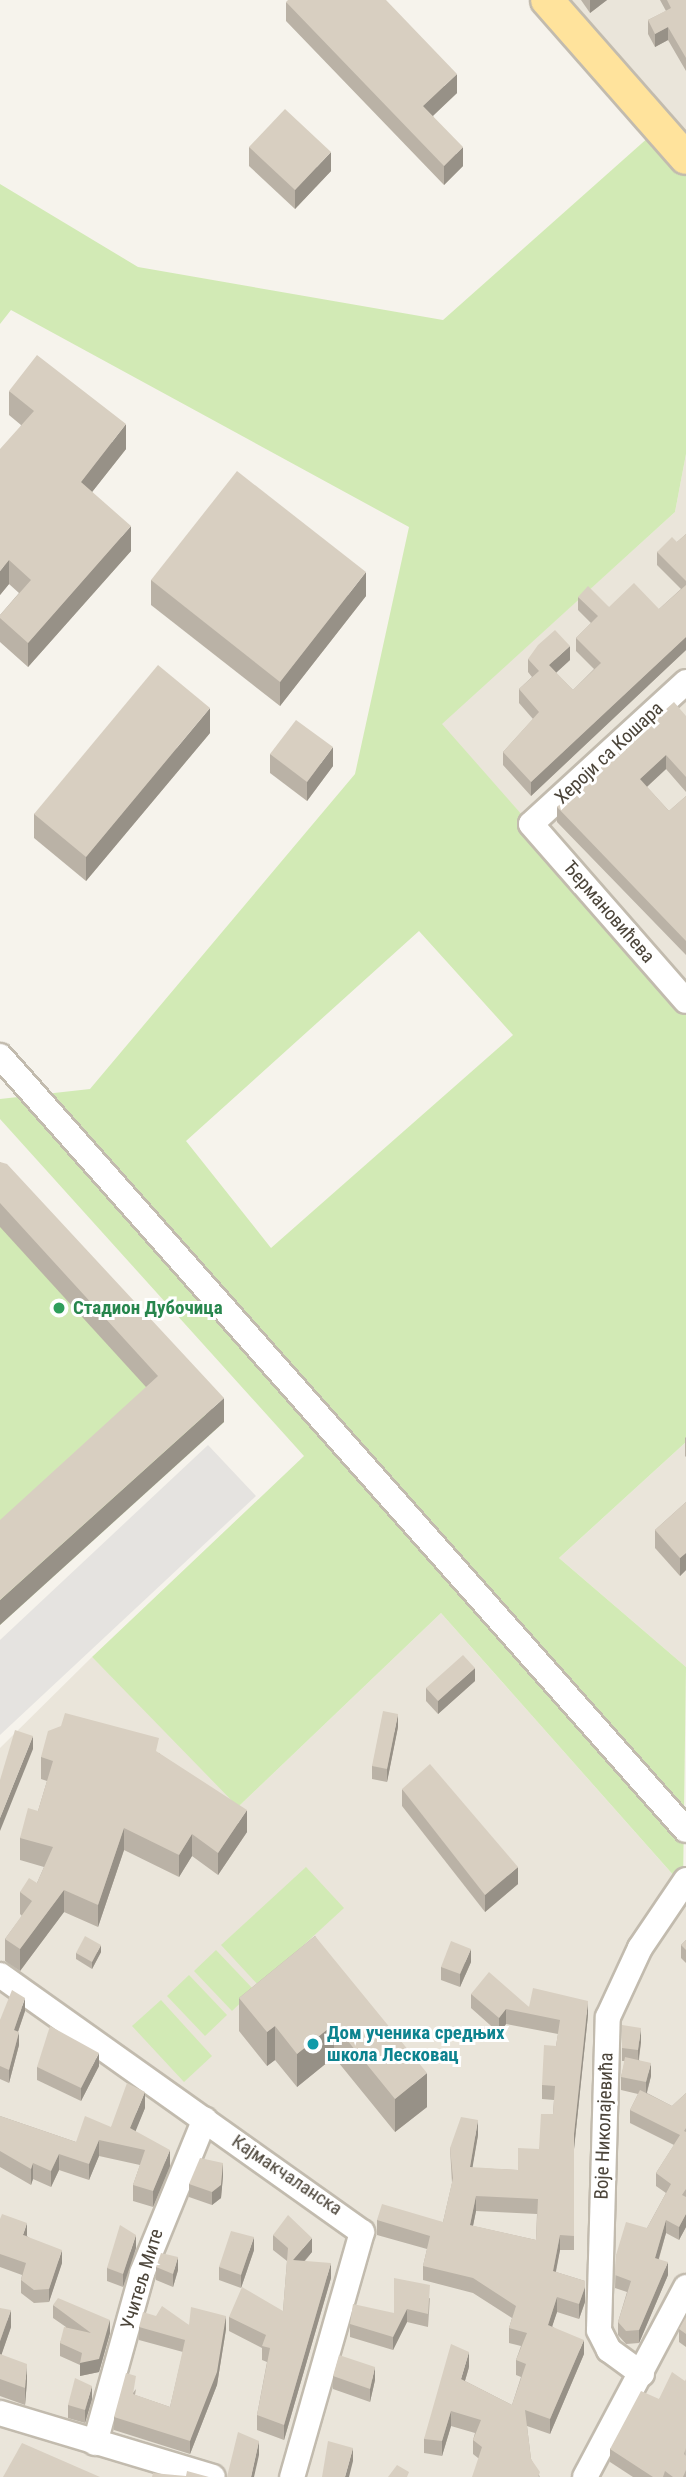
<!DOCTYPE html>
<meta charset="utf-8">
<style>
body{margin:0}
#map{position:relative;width:686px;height:2477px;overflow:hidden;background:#f6f3ec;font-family:"Roboto Condensed",sans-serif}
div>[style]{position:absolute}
.residential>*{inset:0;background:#eae5da}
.green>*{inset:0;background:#d2eab5}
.parking>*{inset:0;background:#e5e3e0}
.roads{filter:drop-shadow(2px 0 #c2bbae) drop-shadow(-2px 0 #c2bbae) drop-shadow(0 2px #c2bbae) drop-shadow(0 -2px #c2bbae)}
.minor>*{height:24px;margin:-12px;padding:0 12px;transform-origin:12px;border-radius:12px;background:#fff}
.major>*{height:32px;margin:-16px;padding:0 16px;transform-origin:16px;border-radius:16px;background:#ffe39c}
.wall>*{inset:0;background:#bab2a6}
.shaded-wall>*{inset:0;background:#979187}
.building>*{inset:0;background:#d8cfc1}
.dots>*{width:19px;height:19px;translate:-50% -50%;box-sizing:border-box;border:4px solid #fff;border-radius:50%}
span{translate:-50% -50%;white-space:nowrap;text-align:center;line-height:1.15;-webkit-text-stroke:6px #fff;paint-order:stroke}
.street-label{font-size:19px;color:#4b4439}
.leisure-label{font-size:19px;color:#27864d;font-weight:700}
.left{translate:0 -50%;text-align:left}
.culture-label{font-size:19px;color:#0d838f;font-weight:700}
</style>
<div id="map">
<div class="residential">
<div style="clip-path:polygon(547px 0,686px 0,686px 158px)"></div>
<div style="clip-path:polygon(686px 454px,686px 1001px,441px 724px,675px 512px)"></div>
<div style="clip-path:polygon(686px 1442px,686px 1667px,559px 1558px)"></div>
<div style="clip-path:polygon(441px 1613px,682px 1885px,686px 1880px,686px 2477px,0 2477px,0 1748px,92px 1657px,239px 1806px)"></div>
</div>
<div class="green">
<div style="clip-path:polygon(evenodd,659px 128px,686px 158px,686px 454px,675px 512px,442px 724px,686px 1001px,686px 1442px,559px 1558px,686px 1667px,683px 1886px,441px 1613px,238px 1807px,92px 1657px,304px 1456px,0 1119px,0 1099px,90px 1089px,355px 774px,409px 527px,11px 310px,0 324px,0 184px,138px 267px,443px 320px,659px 128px,419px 931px,513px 1035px,271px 1248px,186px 1141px,419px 931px)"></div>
<div style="clip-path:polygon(0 1186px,224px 1422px,0 1625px)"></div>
<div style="clip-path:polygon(306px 1867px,344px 1908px,259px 1986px,221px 1945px)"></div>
<div style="clip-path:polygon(216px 1950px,254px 1990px,232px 2011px,194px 1971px)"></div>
<div style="clip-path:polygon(189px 1975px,227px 2015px,205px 2036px,167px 1996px)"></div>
<div style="clip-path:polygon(161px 2000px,212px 2056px,184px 2082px,132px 2026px)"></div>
</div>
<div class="parking">
<div style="clip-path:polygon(208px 1445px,256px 1496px,0 1735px,0 1640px)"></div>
</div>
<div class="roads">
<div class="minor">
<div style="left:686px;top:682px;width:210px;rotate:137.5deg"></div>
<div style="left:531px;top:824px;width:235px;rotate:48.8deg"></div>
<div style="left:0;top:1056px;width:1034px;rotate:48.45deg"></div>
<div style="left:0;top:1975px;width:444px;rotate:35.4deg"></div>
<div style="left:362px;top:2232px;width:255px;rotate:105.9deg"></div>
<div style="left:642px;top:2374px;width:41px;rotate:-144deg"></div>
<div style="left:609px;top:2350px;width:22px;rotate:-117deg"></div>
<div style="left:599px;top:2330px;width:313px;rotate:-88.4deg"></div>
<div style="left:608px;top:2017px;width:76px;rotate:-65.1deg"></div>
<div style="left:640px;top:1948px;width:82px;rotate:-55.9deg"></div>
<div style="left:0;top:2413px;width:222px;rotate:16.7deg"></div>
<div style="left:95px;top:2443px;width:176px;rotate:-74.5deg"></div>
<div style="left:142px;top:2273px;width:166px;rotate:-67.8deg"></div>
<div style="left:585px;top:2477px;width:215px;rotate:-62deg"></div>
</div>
<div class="major">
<div style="left:547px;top:0;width:210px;rotate:48.7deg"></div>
</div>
</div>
<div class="wall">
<div style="clip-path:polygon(581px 0,607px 0,590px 13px)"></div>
<div style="clip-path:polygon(660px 0,686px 0,686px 71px,668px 40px,655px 47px,648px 34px,648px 20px,666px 11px)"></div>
<div style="clip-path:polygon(286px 2px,457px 93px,433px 116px,463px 166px,444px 185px,286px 21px)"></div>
<div style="clip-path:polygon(249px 147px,331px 171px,295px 209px,249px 166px)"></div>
<div style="clip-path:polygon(9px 391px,126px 449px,92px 492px,131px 551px,28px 667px,0 642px,0 615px,19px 593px,9px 584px,0 595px,21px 425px,9px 415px)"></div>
<div style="clip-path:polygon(686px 534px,686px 650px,531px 796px,503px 765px,503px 752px,533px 719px,519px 703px,519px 689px,532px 677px,528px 672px,528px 659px,570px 660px,556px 673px,573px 690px,594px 669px,576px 651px,576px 638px,591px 623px,578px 610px,578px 597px,609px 607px,659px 609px,681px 589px,657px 565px,657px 552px,677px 542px)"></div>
<div style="clip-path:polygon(151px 580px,366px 596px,280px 706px,151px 605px)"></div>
<div style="clip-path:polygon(686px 716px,686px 792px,666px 769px,647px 787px,669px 811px,686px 796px,686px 955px,557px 822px,557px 807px)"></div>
<div style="clip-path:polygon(210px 733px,86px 881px,34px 838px,34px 814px)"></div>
<div style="clip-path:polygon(270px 754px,333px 766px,307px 801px,270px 773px)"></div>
<div style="clip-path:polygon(0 1162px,224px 1422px,146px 1387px,0 1227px)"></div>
<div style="clip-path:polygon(686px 1437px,686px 1457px,685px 1456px,685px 1438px)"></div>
<div style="clip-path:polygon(686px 1502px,686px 1570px,680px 1576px,655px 1548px,655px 1530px)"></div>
<div style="clip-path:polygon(475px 1681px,438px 1714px,426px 1701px,426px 1688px)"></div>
<div style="clip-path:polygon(398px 1727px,387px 1782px,372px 1779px,372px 1766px)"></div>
<div style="clip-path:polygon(159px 1753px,247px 1832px,218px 1875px,192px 1856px,179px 1877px,124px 1850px,98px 1927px,64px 1912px,20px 1971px,5px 1961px,5px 1939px,22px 1916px,20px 1914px,20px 1892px,37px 1883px,44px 1867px,20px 1860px,20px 1838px,38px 1811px,47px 1781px,41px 1779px,41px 1757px)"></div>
<div style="clip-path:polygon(402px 1789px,518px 1884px,485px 1912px,402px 1806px)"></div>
<div style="clip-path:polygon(315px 1936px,427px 2107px,395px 2132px,334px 2057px,297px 2087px,275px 2060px,267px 2066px,239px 2031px,239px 1998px)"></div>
<div style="clip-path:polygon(686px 1940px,686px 1963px,681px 1958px,681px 1945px)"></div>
<div style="clip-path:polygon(101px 1952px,92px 1969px,76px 1959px,76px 1953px)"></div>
<div style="clip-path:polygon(471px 1962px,460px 1987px,441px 1980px,441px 1967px)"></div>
<div style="clip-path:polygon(evenodd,471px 1994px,529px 2007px,588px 2015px,574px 2149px,574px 2250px,560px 2250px,556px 2272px,585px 2281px,585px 2302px,579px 2319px,557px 2312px,552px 2326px,584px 2354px,550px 2434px,527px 2426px,531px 2459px,540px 2477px,478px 2458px,473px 2454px,473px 2440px,475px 2433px,451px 2426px,442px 2456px,424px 2453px,424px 2439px,469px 2367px,465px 2381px,512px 2405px,521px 2377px,516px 2375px,516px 2360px,521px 2346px,509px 2343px,509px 2328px,512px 2318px,473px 2293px,423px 2280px,423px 2266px,427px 2249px,377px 2235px,377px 2220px,443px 2222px,452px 2183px,450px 2148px,478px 2135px,472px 2168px,518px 2170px,539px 2149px,553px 2114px,554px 2100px,542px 2099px,542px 2085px,556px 2046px,558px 2034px,506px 2024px,499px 2033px,471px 2008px,471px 1994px,476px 2211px,537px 2214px,536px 2240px,473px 2226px,476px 2211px)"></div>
<div style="clip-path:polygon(25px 2011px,18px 2032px,19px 2045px,9px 2083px,0 2079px,0 2020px)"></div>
<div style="clip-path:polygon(622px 2025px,641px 2042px,639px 2060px,651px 2076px,647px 2093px,672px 2106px,686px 2093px,686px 2227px,679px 2240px,666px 2233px,659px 2259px,668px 2275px,639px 2343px,626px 2344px,618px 2335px,618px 2322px,627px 2292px,615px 2288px,616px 2255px,647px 2228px,666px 2193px,656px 2186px,656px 2173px,674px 2145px,630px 2123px,630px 2110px,638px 2094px,621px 2090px,621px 2077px,625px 2061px,622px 2061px)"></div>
<div style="clip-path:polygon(99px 2066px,81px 2101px,37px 2080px,37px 2067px)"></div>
<div style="clip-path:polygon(145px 2108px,135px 2131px,170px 2166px,153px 2207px,133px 2201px,133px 2185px,140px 2165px,99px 2156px,89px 2180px,59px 2170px,51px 2187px,33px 2179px,31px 2185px,0 2167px,0 2116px,76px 2142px,111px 2127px)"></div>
<div style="clip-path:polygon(223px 2176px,221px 2198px,212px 2205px,189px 2197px,189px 2184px)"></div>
<div style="clip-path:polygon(0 2219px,27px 2236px,62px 2263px,49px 2302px,34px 2303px,21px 2293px,21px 2280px,22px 2275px,0 2267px)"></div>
<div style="clip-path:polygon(273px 2235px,312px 2252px,305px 2261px,331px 2278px,284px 2440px,257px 2430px,257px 2415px,267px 2362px,262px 2360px,262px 2348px,229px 2331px,229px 2317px,283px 2311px,287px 2261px,273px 2250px)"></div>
<div style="clip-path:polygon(136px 2248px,123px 2287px,107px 2281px,107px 2268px)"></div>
<div style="clip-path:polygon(254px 2250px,241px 2288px,219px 2280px,219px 2267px)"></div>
<div style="clip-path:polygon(156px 2267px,178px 2270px,173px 2287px,156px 2280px)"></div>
<div style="clip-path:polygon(430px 2298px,428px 2327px,407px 2322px,393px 2350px,350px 2337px,350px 2324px,394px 2313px)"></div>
<div style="clip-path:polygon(53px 2305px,110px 2333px,99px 2372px,80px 2376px,80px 2365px,60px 2356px,60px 2343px,66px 2327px,53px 2318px)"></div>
<div style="clip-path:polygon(0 2308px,11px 2327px,1px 2355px,27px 2381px,25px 2405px,0 2396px)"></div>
<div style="clip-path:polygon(156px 2316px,189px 2325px,226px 2329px,217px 2385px,190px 2454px,114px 2430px,114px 2417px,136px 2389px,135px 2395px,170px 2407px,183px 2352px,139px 2340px,139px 2327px)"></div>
<div style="clip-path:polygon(686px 2317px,686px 2347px,679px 2342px,679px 2329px)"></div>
<div style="clip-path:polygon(333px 2376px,375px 2380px,370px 2402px,333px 2389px)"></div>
<div style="clip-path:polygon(685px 2381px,686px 2477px,633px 2477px,610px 2462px,610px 2449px,659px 2399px)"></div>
<div style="clip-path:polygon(92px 2399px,85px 2423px,68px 2418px,68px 2405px)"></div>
</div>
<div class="shaded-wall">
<div style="clip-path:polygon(590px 0,607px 0,590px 13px)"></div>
<div style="clip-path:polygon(668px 27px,668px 40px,655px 47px,655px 34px)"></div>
<div style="clip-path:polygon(457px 74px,457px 93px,423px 125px,423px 106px)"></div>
<div style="clip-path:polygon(463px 147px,463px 166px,444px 185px,444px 166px)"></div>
<div style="clip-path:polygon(331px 152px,331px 171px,295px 209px,295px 190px)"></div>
<div style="clip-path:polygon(126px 424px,126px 449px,81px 506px,81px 482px)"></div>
<div style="clip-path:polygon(131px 526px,131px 551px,28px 667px,28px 643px)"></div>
<div style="clip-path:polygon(9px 560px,9px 584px,0 595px,0 571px)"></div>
<div style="clip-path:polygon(366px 572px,366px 596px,280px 706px,280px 682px)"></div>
<div style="clip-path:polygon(686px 637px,686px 650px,531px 796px,531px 782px)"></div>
<div style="clip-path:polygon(570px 646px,570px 660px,549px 679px,549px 665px)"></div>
<div style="clip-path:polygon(210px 708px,210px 733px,86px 881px,86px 857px)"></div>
<div style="clip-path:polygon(333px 747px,333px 766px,307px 801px,307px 782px)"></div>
<div style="clip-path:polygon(666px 755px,666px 769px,640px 793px,640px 779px)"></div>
<div style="clip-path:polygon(224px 1398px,224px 1422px,0 1625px,0 1600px)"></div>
<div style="clip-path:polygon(686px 1553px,686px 1570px,680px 1576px,680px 1558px)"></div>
<div style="clip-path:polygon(475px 1668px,475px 1681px,438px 1714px,438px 1701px)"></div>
<div style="clip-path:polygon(398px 1714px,398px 1727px,387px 1782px,387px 1769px)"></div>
<div style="clip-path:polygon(33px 1736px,33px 1749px,0 1831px,0 1818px)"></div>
<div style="clip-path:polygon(247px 1810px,247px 1832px,218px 1875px,218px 1853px)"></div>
<div style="clip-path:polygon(124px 1828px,124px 1850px,98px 1927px,98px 1905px)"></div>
<div style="clip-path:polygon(192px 1834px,192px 1856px,179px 1877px,179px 1855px)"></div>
<div style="clip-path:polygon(518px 1867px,518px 1884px,485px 1912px,485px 1895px)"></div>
<div style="clip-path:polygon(64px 1890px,64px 1912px,20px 1971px,20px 1949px)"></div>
<div style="clip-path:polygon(101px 1945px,101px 1952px,92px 1969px,92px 1962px)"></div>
<div style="clip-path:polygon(471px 1949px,471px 1962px,460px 1987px,460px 1974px)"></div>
<div style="clip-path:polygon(25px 1998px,25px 2011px,14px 2043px,14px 2030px)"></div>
<div style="clip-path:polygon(588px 2001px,588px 2015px,574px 2149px,574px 2134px)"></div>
<div style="clip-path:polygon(506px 2009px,506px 2024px,499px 2033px,499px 2018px)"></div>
<div style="clip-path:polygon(334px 2024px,334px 2057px,297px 2087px,297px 2054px)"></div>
<div style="clip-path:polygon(275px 2026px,275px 2060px,267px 2066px,267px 2032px)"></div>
<div style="clip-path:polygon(641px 2028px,641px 2042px,638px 2063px,638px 2050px)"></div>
<div style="clip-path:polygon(19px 2032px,19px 2045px,9px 2083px,9px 2070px)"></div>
<div style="clip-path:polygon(99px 2053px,99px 2066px,81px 2101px,81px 2088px)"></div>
<div style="clip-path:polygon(651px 2063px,651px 2076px,646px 2095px,646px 2082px)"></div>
<div style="clip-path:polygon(427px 2073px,427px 2107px,395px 2132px,395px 2099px)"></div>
<div style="clip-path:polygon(145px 2092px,145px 2108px,130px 2145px,130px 2128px)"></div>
<div style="clip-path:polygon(478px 2120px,478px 2135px,470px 2182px,470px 2167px)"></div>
<div style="clip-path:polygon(99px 2140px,99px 2156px,89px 2180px,89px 2164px)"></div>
<div style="clip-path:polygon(170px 2150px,170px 2166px,153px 2207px,153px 2191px)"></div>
<div style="clip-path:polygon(59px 2154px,59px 2170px,51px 2187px,51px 2171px)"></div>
<div style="clip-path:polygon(33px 2163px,33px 2179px,31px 2185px,31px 2169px)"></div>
<div style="clip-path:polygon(223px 2163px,223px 2176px,221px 2198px,212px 2205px,212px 2192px)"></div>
<div style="clip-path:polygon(476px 2196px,476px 2211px,470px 2240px,470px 2225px)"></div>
<div style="clip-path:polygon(686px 2214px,686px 2227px,679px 2240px,679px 2227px)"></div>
<div style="clip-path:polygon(666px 2220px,666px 2233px,655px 2271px,655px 2258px)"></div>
<div style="clip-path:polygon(27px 2223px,27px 2236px,23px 2235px)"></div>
<div style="clip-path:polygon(136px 2235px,136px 2248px,123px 2287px,123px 2274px)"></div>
<div style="clip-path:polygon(560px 2235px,560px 2250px,553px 2285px,553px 2271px)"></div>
<div style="clip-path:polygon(254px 2237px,254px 2250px,241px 2288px,241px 2275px)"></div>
<div style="clip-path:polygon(312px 2238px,312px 2252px,293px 2274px,293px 2260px)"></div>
<div style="clip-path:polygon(62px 2250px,62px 2263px,49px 2302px,49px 2289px)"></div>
<div style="clip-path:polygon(178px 2257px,178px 2270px,173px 2287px,173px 2274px)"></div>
<div style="clip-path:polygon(668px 2262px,668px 2275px,639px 2343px,639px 2330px)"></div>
<div style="clip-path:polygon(331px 2263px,331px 2278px,284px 2440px,284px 2425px)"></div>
<div style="clip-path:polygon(585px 2287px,585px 2302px,579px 2319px,579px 2304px)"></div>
<div style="clip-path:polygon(557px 2297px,557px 2312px,548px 2339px,548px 2325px)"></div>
<div style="clip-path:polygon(407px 2309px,407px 2322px,393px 2350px,393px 2337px)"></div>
<div style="clip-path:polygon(11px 2310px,11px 2327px,0 2359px,0 2341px)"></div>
<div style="clip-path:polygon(226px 2316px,226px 2329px,217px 2385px,190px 2454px,190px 2441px)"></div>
<div style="clip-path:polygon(110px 2320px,110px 2333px,99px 2372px,80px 2376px,80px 2363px)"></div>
<div style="clip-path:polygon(584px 2340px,584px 2354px,550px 2434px,550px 2419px)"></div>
<div style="clip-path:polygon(469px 2352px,469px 2367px,461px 2394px,461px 2379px)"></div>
<div style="clip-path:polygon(27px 2364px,27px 2381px,25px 2405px,25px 2388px)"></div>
<div style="clip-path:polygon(375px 2367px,375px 2380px,370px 2402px,370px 2389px)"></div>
<div style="clip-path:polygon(92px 2386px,92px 2399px,85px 2423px,85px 2410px)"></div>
<div style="clip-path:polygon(451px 2411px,451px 2426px,442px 2456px,442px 2441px)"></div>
<div style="clip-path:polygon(259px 2441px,259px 2455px,254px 2477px,251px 2477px)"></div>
<div style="clip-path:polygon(353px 2448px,353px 2461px,349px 2477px,345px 2477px)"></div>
</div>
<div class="building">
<div style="clip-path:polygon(288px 0,386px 0,457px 74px,423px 106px,463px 147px,444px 166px,286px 2px)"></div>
<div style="clip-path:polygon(667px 0,686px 0,686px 58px,668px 27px,655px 34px,648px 20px,671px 8px)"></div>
<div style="clip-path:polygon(285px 109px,331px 152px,295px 190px,249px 147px)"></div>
<div style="clip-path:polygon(37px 355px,126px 424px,81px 482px,131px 526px,28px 643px,0 618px,0 615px,31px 580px,9px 560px,0 571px,0 449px,34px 411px,9px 391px)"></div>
<div style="clip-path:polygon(237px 471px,366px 572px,280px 682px,151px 580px)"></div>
<div style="clip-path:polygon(686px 534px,686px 581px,657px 552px,672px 537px,677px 542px)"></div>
<div style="clip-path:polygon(634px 583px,659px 609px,686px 585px,686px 637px,531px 782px,503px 752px,539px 712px,519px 689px,539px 671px,528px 659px,538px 645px,555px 630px,570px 646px,549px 665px,573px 690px,601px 663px,576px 638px,598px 616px,578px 597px,588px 586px,609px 607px)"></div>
<div style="clip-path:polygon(158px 665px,210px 708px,86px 857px,34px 814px)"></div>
<div style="clip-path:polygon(674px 702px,686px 716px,686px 777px,666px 755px,640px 779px,669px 811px,686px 796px,686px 941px,557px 807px)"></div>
<div style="clip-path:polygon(296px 720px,333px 747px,307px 782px,270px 754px)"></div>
<div style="clip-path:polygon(0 1162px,7px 1164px,224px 1398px,0 1600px,0 1520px,158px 1376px,0 1203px)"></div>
<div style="clip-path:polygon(686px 1502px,686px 1553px,680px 1558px,655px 1530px)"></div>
<div style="clip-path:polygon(463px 1655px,475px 1668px,438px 1701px,426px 1688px)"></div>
<div style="clip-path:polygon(383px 1711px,398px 1714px,387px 1769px,372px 1766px)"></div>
<div style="clip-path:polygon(65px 1713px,159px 1738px,156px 1751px,247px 1810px,218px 1853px,192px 1834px,179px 1855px,124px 1828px,98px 1905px,64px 1890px,20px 1949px,5px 1939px,32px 1901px,20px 1892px,29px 1878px,37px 1883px,53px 1847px,20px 1838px,28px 1808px,38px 1811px,53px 1761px,41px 1757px,48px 1731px,61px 1726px)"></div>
<div style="clip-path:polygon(15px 1730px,33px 1736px,0 1818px,0 1780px)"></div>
<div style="clip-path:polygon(430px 1764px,518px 1867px,485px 1895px,402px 1789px)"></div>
<div style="clip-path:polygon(85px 1936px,101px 1945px,92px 1962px,76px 1953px)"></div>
<div style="clip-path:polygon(315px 1936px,427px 2073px,395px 2099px,334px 2024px,297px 2054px,275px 2026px,267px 2032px,239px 1998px)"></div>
<div style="clip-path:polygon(686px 1940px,686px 1950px,681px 1945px)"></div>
<div style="clip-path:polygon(451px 1941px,471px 1949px,460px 1974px,441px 1967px)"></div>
<div style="clip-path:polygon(evenodd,489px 1972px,529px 2007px,533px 1988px,588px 2001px,574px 2134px,574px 2236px,560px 2235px,553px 2271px,585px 2281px,585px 2287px,579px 2304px,557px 2297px,548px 2325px,584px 2340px,550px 2419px,525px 2410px,531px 2459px,540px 2472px,538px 2477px,472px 2477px,482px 2447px,473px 2440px,481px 2420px,451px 2411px,442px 2441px,424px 2439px,451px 2344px,469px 2352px,461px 2379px,512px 2405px,526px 2364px,516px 2360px,527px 2333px,509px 2328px,516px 2306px,473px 2278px,423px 2266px,430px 2236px,377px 2220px,382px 2204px,443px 2222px,453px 2178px,450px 2148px,461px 2117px,478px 2120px,470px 2167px,518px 2170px,518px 2148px,539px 2149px,541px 2114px,553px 2114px,555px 2086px,542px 2085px,544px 2045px,556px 2046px,560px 2020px,506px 2009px,499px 2018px,471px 1994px,489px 1972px,476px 2196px,538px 2199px,536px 2240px,470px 2225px,476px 2196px)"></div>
<div style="clip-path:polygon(12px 1990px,25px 1998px,14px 2030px,19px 2032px,9px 2070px,0 2066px,0 2020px)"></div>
<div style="clip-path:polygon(622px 2025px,641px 2028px,638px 2050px,622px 2048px)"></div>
<div style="clip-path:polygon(50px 2026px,99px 2053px,81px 2088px,37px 2067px)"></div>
<div style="clip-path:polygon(625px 2057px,651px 2063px,646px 2082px,621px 2077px)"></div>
<div style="clip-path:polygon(127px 2083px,145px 2092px,130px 2128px,170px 2150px,153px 2191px,133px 2185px,145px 2150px,99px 2140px,89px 2164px,59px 2154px,51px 2171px,33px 2163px,31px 2169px,0 2151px,0 2116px,76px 2142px,85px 2116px,111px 2127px)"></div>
<div style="clip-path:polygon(640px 2090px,672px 2106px,686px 2093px,686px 2128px,684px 2131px,686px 2132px,686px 2189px,682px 2195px,686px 2197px,686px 2214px,679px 2227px,666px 2220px,655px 2258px,668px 2262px,639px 2330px,626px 2331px,618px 2322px,631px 2281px,615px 2275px,616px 2255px,626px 2222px,647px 2228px,671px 2184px,656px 2173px,680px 2135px,630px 2110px)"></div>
<div style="clip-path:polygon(200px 2158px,223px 2163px,221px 2185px,212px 2192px,189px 2184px)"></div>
<div style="clip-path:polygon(2px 2214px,27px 2223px,23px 2235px,62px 2250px,49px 2289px,34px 2290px,21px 2280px,26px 2263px,0 2254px,0 2219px)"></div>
<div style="clip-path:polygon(288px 2215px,312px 2238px,293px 2260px,331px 2263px,284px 2425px,257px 2415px,270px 2348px,262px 2346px,266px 2335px,229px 2317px,242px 2287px,283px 2311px,288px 2248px,273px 2235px)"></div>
<div style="clip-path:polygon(120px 2225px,136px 2235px,123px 2274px,107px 2268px)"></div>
<div style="clip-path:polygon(231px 2231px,254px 2237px,241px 2275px,219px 2267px)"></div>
<div style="clip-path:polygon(161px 2253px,178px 2257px,173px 2274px,156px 2267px)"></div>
<div style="clip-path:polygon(394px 2278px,430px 2285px,428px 2314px,407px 2309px,393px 2337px,350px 2324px,353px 2304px,394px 2313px)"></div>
<div style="clip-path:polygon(58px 2298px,110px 2320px,99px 2359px,80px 2363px,82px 2353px,60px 2343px,64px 2327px,91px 2333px,53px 2305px)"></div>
<div style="clip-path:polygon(162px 2306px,189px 2325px,191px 2307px,226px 2316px,217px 2372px,190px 2441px,114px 2417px,126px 2373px,136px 2376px,133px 2394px,170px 2407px,185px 2340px,139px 2327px,143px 2312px,156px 2316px)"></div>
<div style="clip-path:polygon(0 2308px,11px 2310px,0 2341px)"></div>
<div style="clip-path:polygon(686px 2317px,686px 2334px,679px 2329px)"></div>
<div style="clip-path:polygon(0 2354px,27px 2364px,25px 2388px,0 2379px)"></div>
<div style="clip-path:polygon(339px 2355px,375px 2367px,370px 2389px,333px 2376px)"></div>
<div style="clip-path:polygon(672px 2372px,685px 2381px,686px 2379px,686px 2448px,684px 2454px,686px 2456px,686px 2470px,683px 2477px,673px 2477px,665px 2471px,663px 2477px,653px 2477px,610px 2449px,641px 2391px,659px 2399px)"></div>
<div style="clip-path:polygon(75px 2378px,92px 2386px,85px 2410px,68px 2405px)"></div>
<div style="clip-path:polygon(238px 2432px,259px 2441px,251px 2477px,227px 2477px)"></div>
<div style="clip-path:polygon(328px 2441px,353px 2448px,345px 2477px,322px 2477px)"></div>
<div style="clip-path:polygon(22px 2443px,100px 2477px,3px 2477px)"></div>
<div style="clip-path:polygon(397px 2465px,409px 2472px,407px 2477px,388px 2477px)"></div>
<div style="clip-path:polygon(187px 2471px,209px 2477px,152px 2477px,153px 2473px,186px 2476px)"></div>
</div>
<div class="dots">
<div style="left:59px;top:1308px;background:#2e9e5b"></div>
<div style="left:313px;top:2044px;background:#0f9aa8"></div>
</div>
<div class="street-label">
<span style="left:609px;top:753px;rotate:-43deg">Хероји са Кошара</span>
<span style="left:609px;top:912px;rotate:49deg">Ђермановићева</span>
<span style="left:604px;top:2126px;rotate:-88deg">Воје Николајевића</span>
<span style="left:287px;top:2175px;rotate:34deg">Кајмакчаланска</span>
<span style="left:142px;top:2279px;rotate:-73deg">Учитељ Мите</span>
</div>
<div class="leisure-label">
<span class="left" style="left:73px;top:1308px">Стадион Дубочица</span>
</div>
<div class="culture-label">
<span class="left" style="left:327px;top:2044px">Дом ученика средњих<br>школа Лесковац</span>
</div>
</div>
